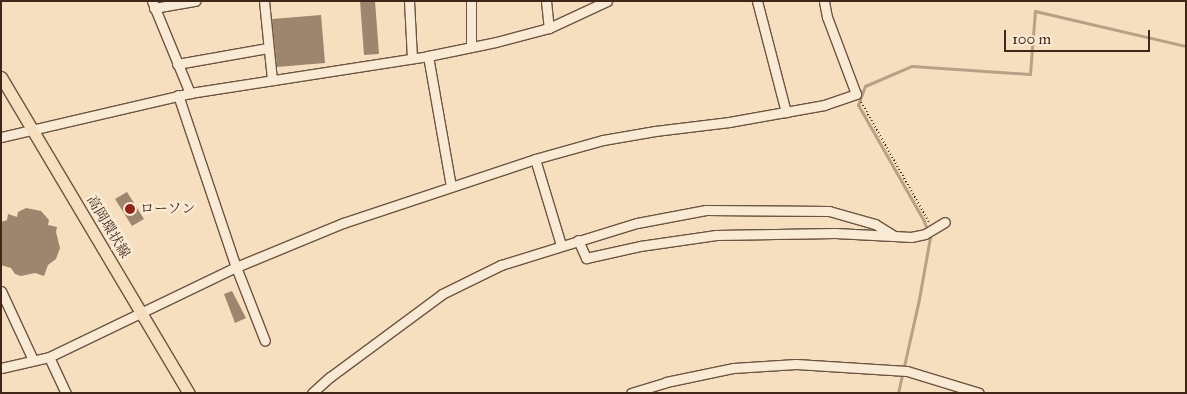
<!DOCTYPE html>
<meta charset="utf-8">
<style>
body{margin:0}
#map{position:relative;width:1187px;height:394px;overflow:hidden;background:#f6dfbe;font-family:"IM FELL Great Primer","Noto Serif JP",serif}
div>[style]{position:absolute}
.stream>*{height:3px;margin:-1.5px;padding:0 1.5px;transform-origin:1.5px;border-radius:1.5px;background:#b8a086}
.building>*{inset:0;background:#9e866e}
.path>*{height:2px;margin-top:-1px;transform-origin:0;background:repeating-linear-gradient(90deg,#3f2618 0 1px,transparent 0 3.5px)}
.roads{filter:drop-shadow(1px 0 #6d5442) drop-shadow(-1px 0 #6d5442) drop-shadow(0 1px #6d5442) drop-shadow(0 -1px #6d5442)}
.minor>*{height:9px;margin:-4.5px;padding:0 4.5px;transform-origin:4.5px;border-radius:4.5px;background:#f9ead5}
.major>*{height:11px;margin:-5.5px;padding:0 5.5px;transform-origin:5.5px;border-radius:5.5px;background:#f6dfbe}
.dots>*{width:14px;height:14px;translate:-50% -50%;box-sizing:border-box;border:2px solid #f9ead5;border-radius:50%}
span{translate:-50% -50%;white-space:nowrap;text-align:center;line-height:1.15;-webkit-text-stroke:5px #f9ead5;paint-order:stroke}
.poi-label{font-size:14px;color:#3f2618}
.left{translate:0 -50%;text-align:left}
.street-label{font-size:14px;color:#3f2618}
.frame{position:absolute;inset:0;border:2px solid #3f2618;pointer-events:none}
.scale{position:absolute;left:1004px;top:30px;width:146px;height:22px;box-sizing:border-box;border:2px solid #3f2618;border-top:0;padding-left:6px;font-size:15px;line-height:18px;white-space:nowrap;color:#3f2618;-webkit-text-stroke:4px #f9ead5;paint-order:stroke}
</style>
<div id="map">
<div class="stream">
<div style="left:898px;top:393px;width:96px;rotate:-77.4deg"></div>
<div style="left:919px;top:299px;width:63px;rotate:-79.9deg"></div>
<div style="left:930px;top:237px;width:17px;rotate:-111deg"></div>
<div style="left:924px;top:221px;width:133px;rotate:-119.6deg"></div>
<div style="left:858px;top:105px;width:20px;rotate:-70deg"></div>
<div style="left:865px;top:86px;width:51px;rotate:-23.1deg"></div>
<div style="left:912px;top:66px;width:118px;rotate:3.9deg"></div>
<div style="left:1030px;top:74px;width:63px;rotate:-85.5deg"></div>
<div style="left:1035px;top:11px;width:155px;rotate:13.1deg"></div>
</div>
<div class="building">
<div style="clip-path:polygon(360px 1px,375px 1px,379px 54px,364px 55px)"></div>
<div style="clip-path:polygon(321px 15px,325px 63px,277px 67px,272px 19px)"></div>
<div style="clip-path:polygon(127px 192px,144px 219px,132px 226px,115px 199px)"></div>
<div style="clip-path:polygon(26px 208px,41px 211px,49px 220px,48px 225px,57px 227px,56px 232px,60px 248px,56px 259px,48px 265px,44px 276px,35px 273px,21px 276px,15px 274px,11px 268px,1px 265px,1px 222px,7px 220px,8px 214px,17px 217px,18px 212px)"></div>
<div style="clip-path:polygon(232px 291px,246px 318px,235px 323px,224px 294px)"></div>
</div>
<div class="path">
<div style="left:861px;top:102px;width:138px;rotate:60.5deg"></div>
</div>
<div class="roads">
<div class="minor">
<div style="left:152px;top:1px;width:100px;rotate:67.6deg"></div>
<div style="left:264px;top:1px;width:79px;rotate:84.2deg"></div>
<div style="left:409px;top:1px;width:57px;rotate:87deg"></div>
<div style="left:471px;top:1px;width:46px;rotate:90deg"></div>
<div style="left:546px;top:1px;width:27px;rotate:84deg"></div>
<div style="left:757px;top:1px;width:115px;rotate:75.4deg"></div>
<div style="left:154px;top:8px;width:42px;rotate:-9.7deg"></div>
<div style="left:428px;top:56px;width:132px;rotate:80deg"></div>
<div style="left:177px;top:64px;width:92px;rotate:-10deg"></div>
<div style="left:178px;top:95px;width:182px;rotate:71.4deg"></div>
<div style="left:236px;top:267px;width:79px;rotate:68.6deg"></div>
<div style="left:1px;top:137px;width:194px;rotate:-13.1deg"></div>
<div style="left:190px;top:93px;width:241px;rotate:-8.8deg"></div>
<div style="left:428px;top:56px;width:69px;rotate:-11.6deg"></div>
<div style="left:496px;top:42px;width:55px;rotate:-14.8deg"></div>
<div style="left:549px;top:28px;width:64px;rotate:-25deg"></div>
<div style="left:535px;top:159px;width:90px;rotate:73.2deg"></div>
<div style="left:578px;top:240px;width:20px;rotate:66deg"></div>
<div style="left:586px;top:258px;width:55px;rotate:-12.5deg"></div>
<div style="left:640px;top:246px;width:77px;rotate:-8.2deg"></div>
<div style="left:716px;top:235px;width:119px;rotate:-1deg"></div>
<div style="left:835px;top:233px;width:58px;rotate:3deg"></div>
<div style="left:1px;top:291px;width:76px;rotate:65.1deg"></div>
<div style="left:49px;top:357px;width:40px;rotate:65deg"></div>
<div style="left:1px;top:368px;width:49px;rotate:-12.9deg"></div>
<div style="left:49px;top:357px;width:208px;rotate:-25.7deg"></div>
<div style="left:236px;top:267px;width:116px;rotate:-22.4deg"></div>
<div style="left:343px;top:223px;width:202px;rotate:-18.4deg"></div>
<div style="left:535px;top:159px;width:71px;rotate:-15.6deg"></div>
<div style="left:603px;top:140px;width:53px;rotate:-9.8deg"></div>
<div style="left:655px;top:131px;width:75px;rotate:-6.9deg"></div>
<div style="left:729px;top:122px;width:97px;rotate:-10.1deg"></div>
<div style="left:824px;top:105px;width:34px;rotate:-19deg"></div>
<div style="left:856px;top:94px;width:82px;rotate:-110.6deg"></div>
<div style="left:827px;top:17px;width:16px;rotate:-101deg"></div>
<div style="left:312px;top:393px;width:24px;rotate:-42deg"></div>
<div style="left:330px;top:377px;width:139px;rotate:-36.5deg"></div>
<div style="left:442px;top:294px;width:66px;rotate:-26.2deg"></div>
<div style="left:501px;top:265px;width:142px;rotate:-17.2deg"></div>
<div style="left:637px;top:223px;width:70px;rotate:-10.7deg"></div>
<div style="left:706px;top:210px;width:123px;rotate:0.5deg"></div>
<div style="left:829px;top:211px;width:48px;rotate:15.8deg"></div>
<div style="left:875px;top:224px;width:22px;rotate:32deg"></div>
<div style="left:894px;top:236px;width:17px;rotate:3deg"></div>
<div style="left:911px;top:237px;width:14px;rotate:-12deg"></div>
<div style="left:925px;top:234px;width:23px;rotate:-31deg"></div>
<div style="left:631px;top:393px;width:37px;rotate:-17deg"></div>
<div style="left:666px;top:382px;width:68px;rotate:-11.8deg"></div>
<div style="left:733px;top:368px;width:63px;rotate:-3.6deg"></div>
<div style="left:796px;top:364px;width:111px;rotate:3.6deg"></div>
<div style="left:907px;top:371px;width:75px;rotate:17deg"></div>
</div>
<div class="major">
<div style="left:1px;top:77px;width:368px;rotate:59.3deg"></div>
</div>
</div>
<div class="dots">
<div style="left:130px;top:209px;background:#8f2418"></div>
</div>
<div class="poi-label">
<span class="left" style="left:140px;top:209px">ローソン</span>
</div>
<div class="street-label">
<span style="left:108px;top:227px;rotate:59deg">高岡環状線</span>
</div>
<div class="frame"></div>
<div class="scale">100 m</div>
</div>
